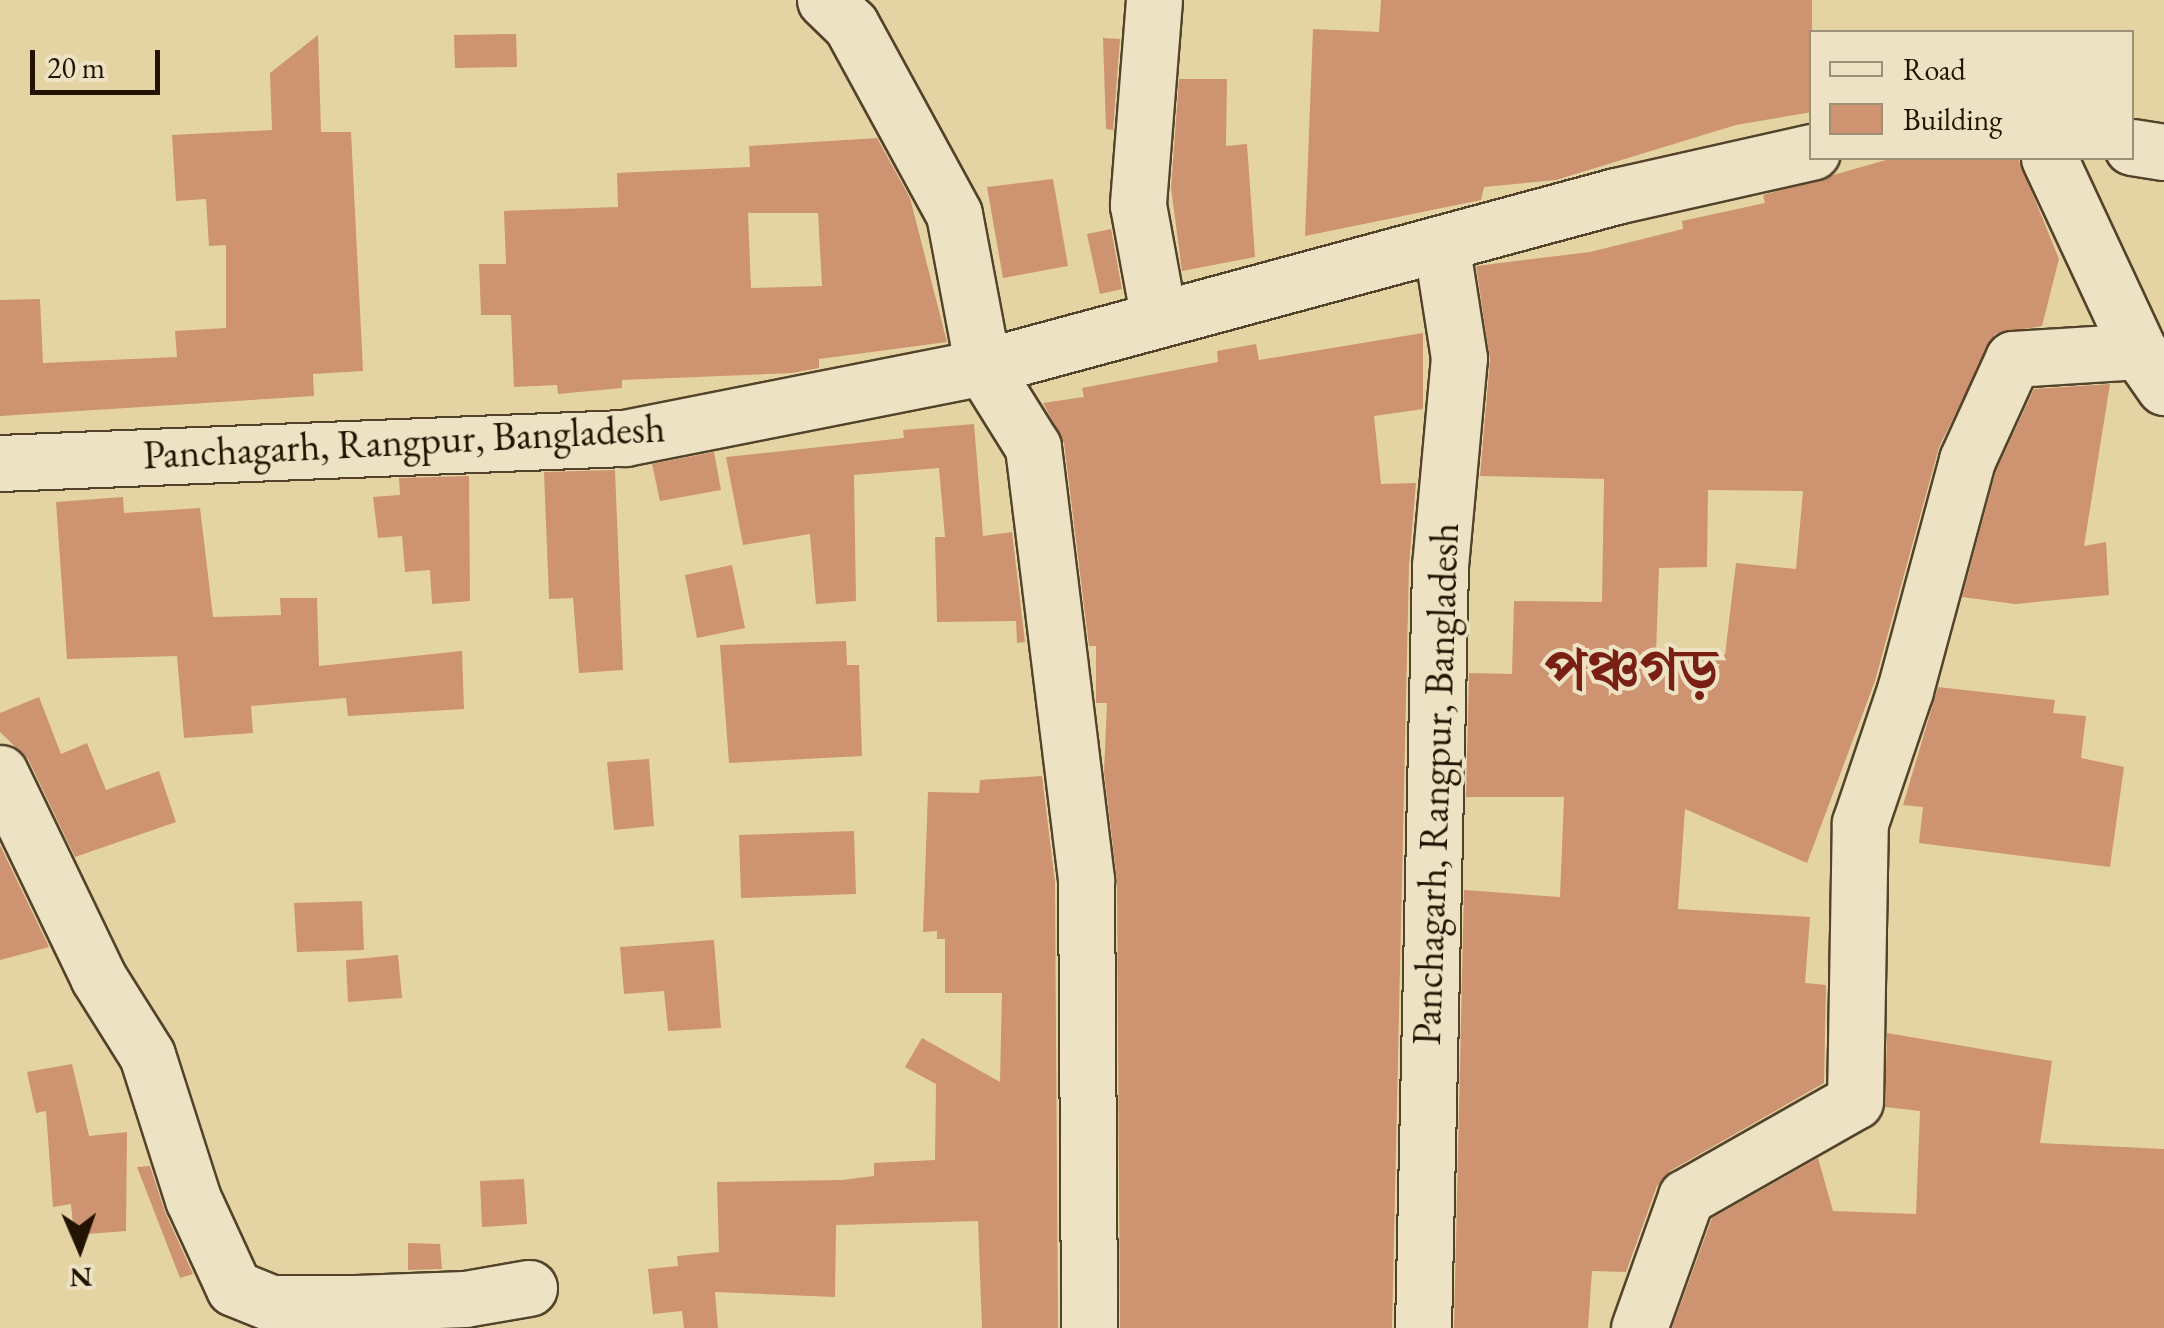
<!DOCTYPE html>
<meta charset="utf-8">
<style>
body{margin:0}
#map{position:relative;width:2164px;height:1328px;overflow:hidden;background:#e4d4a4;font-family:"EB Garamond","Noto Serif Bengali",serif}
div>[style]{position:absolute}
.building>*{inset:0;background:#ce9370}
.roads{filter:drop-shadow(2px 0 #53432a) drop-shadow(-2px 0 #53432a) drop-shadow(0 2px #53432a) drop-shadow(0 -2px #53432a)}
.minor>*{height:55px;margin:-27.5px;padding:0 27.5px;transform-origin:27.5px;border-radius:27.5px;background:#ede3c4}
span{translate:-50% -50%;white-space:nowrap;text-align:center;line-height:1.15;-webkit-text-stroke:8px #ede3c4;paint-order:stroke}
.street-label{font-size:40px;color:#231301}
.town-label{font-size:60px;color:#7a1f14;font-weight:700}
.legend{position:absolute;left:1809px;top:30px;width:325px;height:130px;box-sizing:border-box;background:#ede3c4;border:2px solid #9c9076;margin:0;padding:12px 18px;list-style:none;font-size:30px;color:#231301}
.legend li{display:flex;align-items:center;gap:20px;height:50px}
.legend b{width:50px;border:2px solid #9c9076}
.north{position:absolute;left:30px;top:1198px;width:100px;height:100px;-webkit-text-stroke:8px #ede3c4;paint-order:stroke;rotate:178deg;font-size:28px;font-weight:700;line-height:40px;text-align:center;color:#231301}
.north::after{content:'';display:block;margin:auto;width:35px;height:45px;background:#231301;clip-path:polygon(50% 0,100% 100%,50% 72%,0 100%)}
.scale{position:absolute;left:30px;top:50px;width:130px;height:45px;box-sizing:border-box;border:5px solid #231301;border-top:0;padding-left:12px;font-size:30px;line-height:35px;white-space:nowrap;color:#231301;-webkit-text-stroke:8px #ede3c4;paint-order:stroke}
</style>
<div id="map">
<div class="building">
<div style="clip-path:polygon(1381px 0,1812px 0,1812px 112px,1736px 125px,1556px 180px,1484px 187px,1481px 200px,1305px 236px,1313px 29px,1379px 32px)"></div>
<div style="clip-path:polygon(516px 34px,517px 67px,455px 68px,454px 35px)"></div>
<div style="clip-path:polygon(318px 35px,321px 132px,351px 132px,363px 371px,313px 374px,314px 396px,0 416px,0 300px,40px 299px,43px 363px,177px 357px,175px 331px,226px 328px,226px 245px,209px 246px,206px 199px,176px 201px,172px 135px,272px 130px,270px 73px)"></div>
<div style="clip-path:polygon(1103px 38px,1120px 39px,1113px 130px,1106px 129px)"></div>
<div style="clip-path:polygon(1179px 79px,1227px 79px,1226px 146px,1247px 144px,1255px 257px,1182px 271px,1171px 188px)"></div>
<div style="clip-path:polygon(evenodd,877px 138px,910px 198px,947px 342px,819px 359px,819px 368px,792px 373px,622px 380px,622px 388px,558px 394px,557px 385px,514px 387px,511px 315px,481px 315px,479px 264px,506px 264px,504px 211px,618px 207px,617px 173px,750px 167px,749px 146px,877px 138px,748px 213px,818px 213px,822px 286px,751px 288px,748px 213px)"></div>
<div style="clip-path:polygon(evenodd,1893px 158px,2018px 158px,2059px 259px,2042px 326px,1995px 334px,1939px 447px,1875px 681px,1807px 863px,1685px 809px,1678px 909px,1810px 917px,1805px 983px,1826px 985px,1824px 1083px,1670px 1171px,1657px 1186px,1626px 1272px,1592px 1271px,1588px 1328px,1454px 1328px,1464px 890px,1560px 897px,1564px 797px,1466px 797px,1469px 673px,1512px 674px,1514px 601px,1602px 602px,1604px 479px,1480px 476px,1490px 360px,1476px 266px,1590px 252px,1683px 229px,1682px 221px,1765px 203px,1763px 195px,1893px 158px,1708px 490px,1803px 491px,1796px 569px,1736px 563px,1725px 655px,1656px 653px,1659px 568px,1707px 567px,1708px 490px)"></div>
<div style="clip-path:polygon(1053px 179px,1068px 266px,1003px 278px,987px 187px)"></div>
<div style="clip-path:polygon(1111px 229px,1122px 289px,1100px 294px,1087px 234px)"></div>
<div style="clip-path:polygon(1423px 333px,1423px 409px,1374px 416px,1381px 484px,1416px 483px,1409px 565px,1392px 1328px,1120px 1328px,1117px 880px,1104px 772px,1107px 703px,1096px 703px,1096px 646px,1089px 646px,1064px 443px,1043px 403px,1084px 397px,1082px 388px,1218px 362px,1217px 351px,1256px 344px,1259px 360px)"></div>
<div style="clip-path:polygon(2110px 384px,2084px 546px,2106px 542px,2109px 595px,2015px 604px,1962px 597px,1996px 471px,2034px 389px)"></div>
<div style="clip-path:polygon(974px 424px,983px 536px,1012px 532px,1025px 642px,1017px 643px,1016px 621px,937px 622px,935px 537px,945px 537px,939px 468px,854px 475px,856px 601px,816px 604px,810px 534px,743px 545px,726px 457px,904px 438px,903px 430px)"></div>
<div style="clip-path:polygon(714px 452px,721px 490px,660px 501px,652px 464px)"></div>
<div style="clip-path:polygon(615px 470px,623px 670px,579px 673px,573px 598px,549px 599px,544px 472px)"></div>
<div style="clip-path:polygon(469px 476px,470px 601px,432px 604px,430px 570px,405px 572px,402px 536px,378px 538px,373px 497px,400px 495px,399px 478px)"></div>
<div style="clip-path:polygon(123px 497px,124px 513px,200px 508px,213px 617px,281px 615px,280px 598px,317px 598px,319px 666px,462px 651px,464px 709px,348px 716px,346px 698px,251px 706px,253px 733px,184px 738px,177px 656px,67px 659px,56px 502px)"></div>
<div style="clip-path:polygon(732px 565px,745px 628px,697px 638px,685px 575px)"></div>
<div style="clip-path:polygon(846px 641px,847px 665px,859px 665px,862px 756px,729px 763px,720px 645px)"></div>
<div style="clip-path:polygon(1938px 687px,2055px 700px,2053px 713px,2086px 716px,2081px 758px,2124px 767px,2110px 867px,1919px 843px,1923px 807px,1903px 805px)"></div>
<div style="clip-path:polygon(39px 697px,61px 754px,87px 743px,106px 790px,159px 771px,176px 822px,75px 857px,28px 759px,0 732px,0 713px)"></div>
<div style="clip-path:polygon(649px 759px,654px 826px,614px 830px,607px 762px)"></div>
<div style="clip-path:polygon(1042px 776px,1055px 882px,1058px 1328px,982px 1328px,978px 1221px,836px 1225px,835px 1297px,715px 1292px,718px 1328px,684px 1328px,682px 1311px,653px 1314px,648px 1269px,678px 1266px,677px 1256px,719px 1252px,717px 1182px,842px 1180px,874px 1176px,874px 1163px,935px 1160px,936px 1084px,905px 1067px,922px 1038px,1000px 1082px,1002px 993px,945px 993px,945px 939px,937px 939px,937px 931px,923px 932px,928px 792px,979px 793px,980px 780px)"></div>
<div style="clip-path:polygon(854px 831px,856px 894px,741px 898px,739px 835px)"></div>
<div style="clip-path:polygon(0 845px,49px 947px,0 960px)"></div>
<div style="clip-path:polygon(362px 901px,364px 950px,297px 952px,294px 903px)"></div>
<div style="clip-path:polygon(714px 940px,721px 1028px,668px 1031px,664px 991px,624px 994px,620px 947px)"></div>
<div style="clip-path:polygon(398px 955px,402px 998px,348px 1002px,346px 960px)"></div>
<div style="clip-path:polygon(1887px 1033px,2052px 1061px,2040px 1143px,2164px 1149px,2164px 1328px,1672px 1328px,1712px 1218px,1818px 1158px,1833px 1211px,1916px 1214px,1920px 1111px,1885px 1107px)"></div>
<div style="clip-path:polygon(72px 1064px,89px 1136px,127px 1132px,126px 1231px,74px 1235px,71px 1204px,53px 1207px,46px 1111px,36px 1113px,27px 1072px)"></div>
<div style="clip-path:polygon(150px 1166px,165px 1212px,193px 1274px,180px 1278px,137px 1167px)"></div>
<div style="clip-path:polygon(524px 1179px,527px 1224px,482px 1227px,480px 1181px)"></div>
<div style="clip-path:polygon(408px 1243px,440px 1244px,442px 1269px,408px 1270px)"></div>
</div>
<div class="roads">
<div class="minor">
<div style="left:825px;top:0;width:36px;rotate:44deg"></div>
<div style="left:851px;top:25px;width:215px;rotate:61.4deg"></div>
<div style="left:954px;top:214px;width:156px;rotate:79.3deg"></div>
<div style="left:983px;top:367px;width:94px;rotate:58deg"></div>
<div style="left:1033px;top:447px;width:436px;rotate:83deg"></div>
<div style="left:1086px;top:880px;width:448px;rotate:89.6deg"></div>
<div style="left:1154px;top:0;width:206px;rotate:94.5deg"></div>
<div style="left:1138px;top:205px;width:116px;rotate:79.6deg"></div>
<div style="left:2132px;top:147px;width:32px;rotate:9deg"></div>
<div style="left:2049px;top:158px;width:213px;rotate:65deg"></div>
<div style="left:2139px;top:351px;width:44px;rotate:55.2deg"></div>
<div style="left:0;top:463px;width:625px;rotate:-2.29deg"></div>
<div style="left:625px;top:438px;width:365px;rotate:-11.2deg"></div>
<div style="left:983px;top:367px;width:656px;rotate:-15.12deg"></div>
<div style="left:1616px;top:196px;width:201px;rotate:-12.7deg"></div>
<div style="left:0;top:773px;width:226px;rotate:64.3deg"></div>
<div style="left:98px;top:977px;width:92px;rotate:57.9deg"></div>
<div style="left:147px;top:1055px;width:151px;rotate:72.3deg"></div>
<div style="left:193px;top:1199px;width:98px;rotate:65.3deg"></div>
<div style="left:234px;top:1288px;width:40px;rotate:22deg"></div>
<div style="left:271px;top:1303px;width:85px"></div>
<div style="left:356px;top:1303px;width:109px;rotate:-2.1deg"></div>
<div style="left:465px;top:1299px;width:65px;rotate:-9.8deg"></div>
<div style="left:1423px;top:1328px;width:762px;rotate:-88.72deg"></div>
<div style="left:1440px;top:566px;width:209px;rotate:-84.8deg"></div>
<div style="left:1459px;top:358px;width:116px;rotate:-98.9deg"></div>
<div style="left:1639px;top:1328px;width:139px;rotate:-70.3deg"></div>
<div style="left:1686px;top:1197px;width:194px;rotate:-29.6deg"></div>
<div style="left:1855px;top:1101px;width:278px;rotate:-89deg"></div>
<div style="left:1860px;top:823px;width:140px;rotate:-71.3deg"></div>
<div style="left:1905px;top:690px;width:238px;rotate:-74.9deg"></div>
<div style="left:1967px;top:460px;width:111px;rotate:-65.5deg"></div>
<div style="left:2013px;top:359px;width:126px;rotate:-3.6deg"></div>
</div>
</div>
<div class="street-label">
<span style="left:404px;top:441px;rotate:-3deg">Panchagarh, Rangpur, Bangladesh</span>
<span style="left:1435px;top:784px;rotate:-88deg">Panchagarh, Rangpur, Bangladesh</span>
</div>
<div class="town-label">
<span style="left:1631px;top:668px">পঞ্চগড়</span>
</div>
<ul class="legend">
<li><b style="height:12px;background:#ede3c4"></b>Road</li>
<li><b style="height:28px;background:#ce9370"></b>Building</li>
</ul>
<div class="north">N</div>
<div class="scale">20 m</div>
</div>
